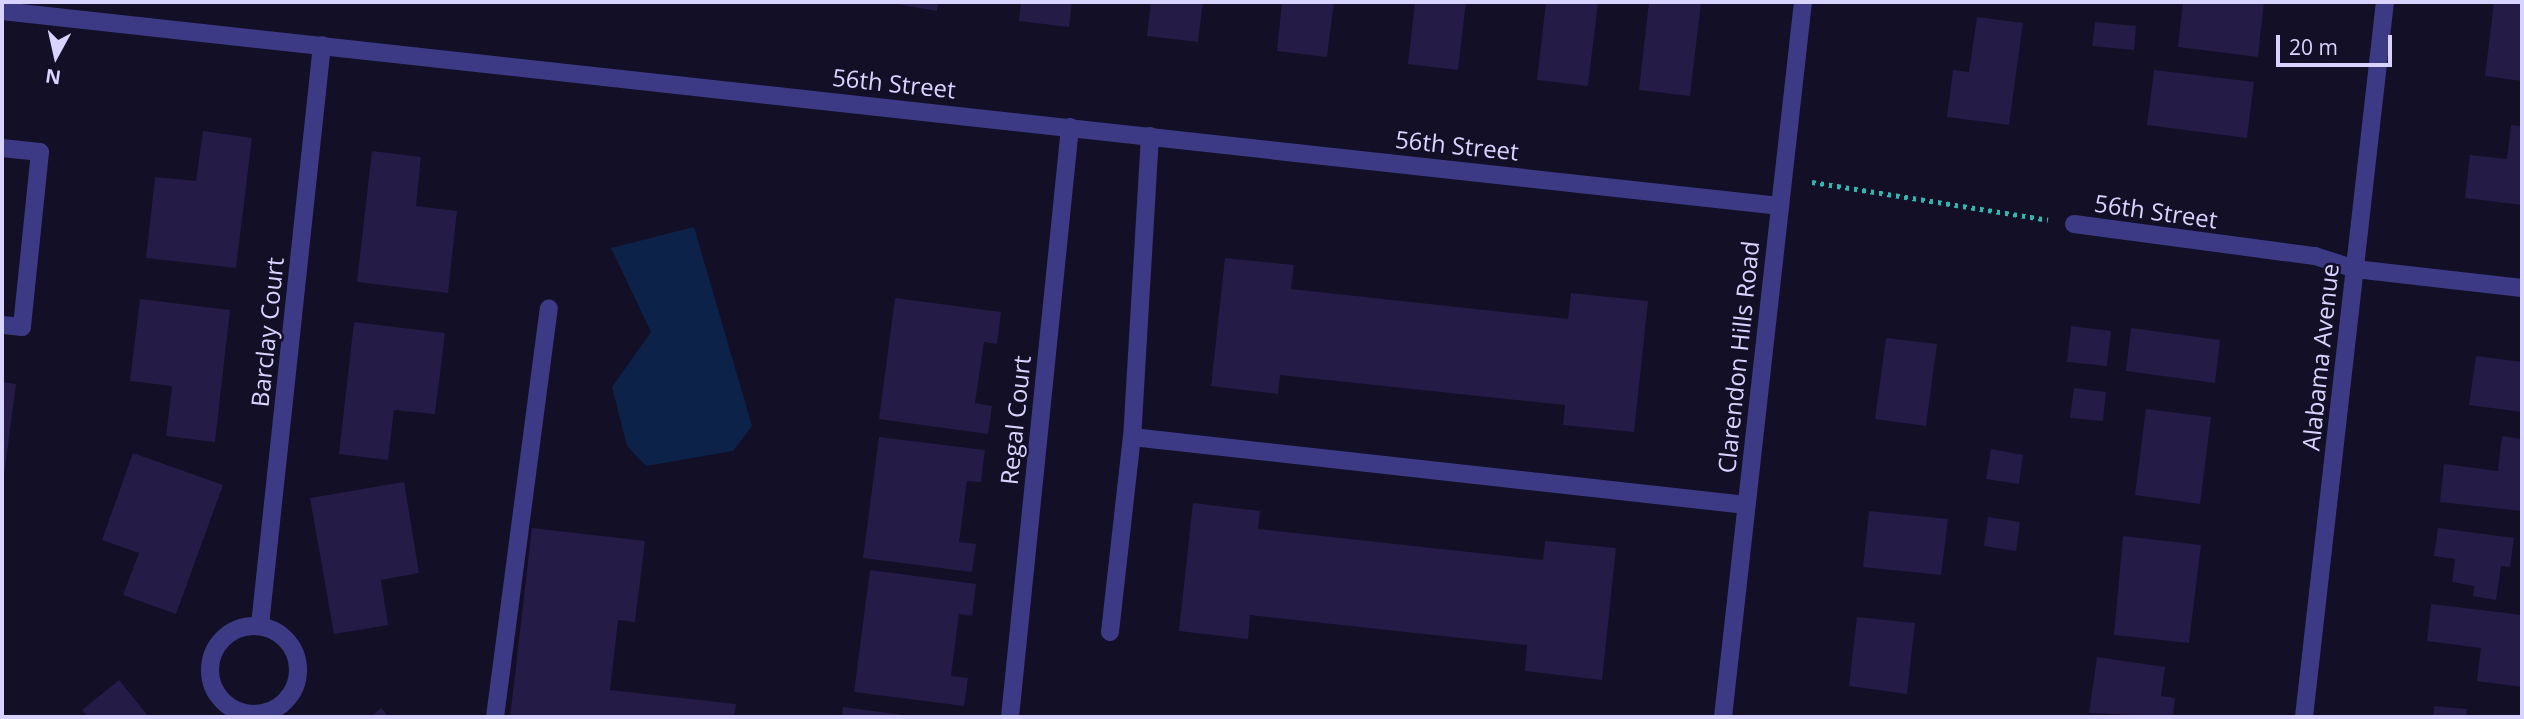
<!DOCTYPE html>
<style>
body{margin:0}
#map{position:relative;width:2524px;height:719px;overflow:hidden;background:#130f26;font-family:"Open Sans",sans-serif}
div>[style]{position:absolute}
.water>*{inset:0;background:#0c2248}
.building>*{inset:0;background:#241b47}
.path>*{height:4.5px;margin-top:-2.25px;transform-origin:0;background:repeating-linear-gradient(90deg,#2fb8b0 0 3.5px,transparent 0 8.5px)}
.minor>*{height:18px;margin:-9px;padding:0 9px;transform-origin:9px;border-radius:9px;background:#3d3a85}
.minor>.ring{margin:-9px;padding:0;box-sizing:content-box;background:none;border:18px solid #3d3a85;border-radius:50%}
span{translate:-50% -50%;white-space:nowrap;text-align:center;line-height:1.15;-webkit-text-stroke:5px #130f26;paint-order:stroke}
.street-label{font-size:24px;color:#d9d4ff}
.frame{position:absolute;inset:0;border:4px solid #d9d4ff;pointer-events:none}
.north{position:absolute;left:21px;top:21px;width:70px;height:70px;-webkit-text-stroke:5px #130f26;paint-order:stroke;rotate:188deg;font-size:19px;font-weight:700;line-height:28px;text-align:center;color:#d9d4ff}
.north::after{content:'';display:block;margin:auto;width:24px;height:32px;background:#d9d4ff;clip-path:polygon(50% 0,100% 100%,50% 72%,0 100%)}
.scale{position:absolute;left:2276px;top:35px;width:116px;height:32px;box-sizing:border-box;border:4px solid #d9d4ff;border-top:0;padding-left:9px;font-size:21px;line-height:24px;white-space:nowrap;color:#d9d4ff;-webkit-text-stroke:5px #130f26;paint-order:stroke}
</style>
<div id="map">
<div class="water">
<div style="clip-path:polygon(694px 227px,752px 426px,733px 451px,646px 466px,627px 446px,612px 387px,651px 332px,611px 248px)"></div>
</div>
<div class="building">
<div style="clip-path:polygon(886px 2px,938px 2px,937px 11px)"></div>
<div style="clip-path:polygon(1021px 2px,1072px 2px,1069px 27px,1019px 21px)"></div>
<div style="clip-path:polygon(1151px 2px,1203px 2px,1198px 42px,1147px 36px)"></div>
<div style="clip-path:polygon(1282px 2px,1334px 2px,1327px 57px,1277px 51px)"></div>
<div style="clip-path:polygon(1415px 2px,1466px 2px,1458px 70px,1408px 64px)"></div>
<div style="clip-path:polygon(1546px 2px,1598px 2px,1588px 86px,1537px 80px)"></div>
<div style="clip-path:polygon(1649px 2px,1701px 2px,1690px 96px,1639px 90px)"></div>
<div style="clip-path:polygon(2183px 2px,2264px 2px,2258px 57px,2178px 47px)"></div>
<div style="clip-path:polygon(2494px 2px,2522px 2px,2522px 81px,2485px 76px)"></div>
<div style="clip-path:polygon(1977px 17px,2023px 23px,2009px 125px,1947px 117px,1953px 70px,1969px 72px)"></div>
<div style="clip-path:polygon(2095px 22px,2136px 26px,2134px 50px,2092px 46px)"></div>
<div style="clip-path:polygon(2154px 70px,2254px 82px,2247px 138px,2147px 125px)"></div>
<div style="clip-path:polygon(2511px 125px,2522px 126px,2522px 205px,2465px 198px,2470px 155px,2507px 159px)"></div>
<div style="clip-path:polygon(203px 131px,252px 138px,236px 268px,146px 258px,155px 177px,196px 181px)"></div>
<div style="clip-path:polygon(372px 151px,421px 157px,416px 206px,457px 211px,448px 293px,357px 282px)"></div>
<div style="clip-path:polygon(1225px 258px,1294px 265px,1291px 289px,1568px 319px,1571px 293px,1648px 301px,1634px 432px,1563px 425px,1565px 405px,1280px 375px,1278px 394px,1211px 386px)"></div>
<div style="clip-path:polygon(895px 298px,1001px 312px,997px 344px,984px 342px,975px 403px,992px 406px,988px 434px,879px 419px)"></div>
<div style="clip-path:polygon(140px 299px,230px 310px,215px 442px,166px 436px,172px 386px,130px 381px)"></div>
<div style="clip-path:polygon(354px 322px,445px 333px,435px 414px,394px 410px,388px 460px,339px 454px)"></div>
<div style="clip-path:polygon(2071px 326px,2111px 331px,2107px 366px,2067px 362px)"></div>
<div style="clip-path:polygon(2131px 328px,2220px 340px,2215px 383px,2126px 371px)"></div>
<div style="clip-path:polygon(1886px 338px,1937px 344px,1926px 426px,1875px 419px)"></div>
<div style="clip-path:polygon(2476px 356px,2522px 362px,2522px 412px,2469px 405px)"></div>
<div style="clip-path:polygon(2px 382px,16px 384px,3px 483px,2px 483px)"></div>
<div style="clip-path:polygon(2074px 388px,2106px 392px,2103px 421px,2070px 418px)"></div>
<div style="clip-path:polygon(2146px 409px,2211px 417px,2200px 504px,2135px 495px)"></div>
<div style="clip-path:polygon(2502px 436px,2522px 439px,2522px 511px,2440px 502px,2444px 464px,2498px 471px)"></div>
<div style="clip-path:polygon(879px 437px,985px 450px,981px 482px,967px 481px,959px 542px,976px 544px,972px 572px,863px 558px)"></div>
<div style="clip-path:polygon(1991px 449px,2023px 455px,2019px 484px,1986px 479px)"></div>
<div style="clip-path:polygon(133px 453px,223px 485px,176px 614px,123px 595px,139px 553px,102px 540px)"></div>
<div style="clip-path:polygon(404px 482px,419px 573px,381px 580px,388px 625px,334px 634px,310px 498px)"></div>
<div style="clip-path:polygon(1193px 503px,1260px 511px,1258px 529px,1543px 560px,1545px 541px,1616px 548px,1602px 680px,1525px 671px,1527px 645px,1250px 615px,1248px 639px,1179px 631px)"></div>
<div style="clip-path:polygon(1869px 511px,1948px 519px,1941px 575px,1863px 567px)"></div>
<div style="clip-path:polygon(1988px 517px,2020px 522px,2016px 551px,1984px 546px)"></div>
<div style="clip-path:polygon(532px 528px,645px 541px,635px 622px,618px 620px,610px 690px,736px 704px,734px 717px,510px 717px)"></div>
<div style="clip-path:polygon(2438px 528px,2514px 538px,2510px 567px,2501px 566px,2496px 600px,2473px 596px,2474px 586px,2452px 582px,2455px 559px,2434px 556px)"></div>
<div style="clip-path:polygon(2123px 536px,2201px 545px,2189px 643px,2114px 635px)"></div>
<div style="clip-path:polygon(870px 570px,976px 584px,972px 616px,959px 614px,951px 676px,968px 678px,964px 706px,854px 692px)"></div>
<div style="clip-path:polygon(2431px 604px,2522px 615px,2522px 687px,2477px 681px,2481px 648px,2427px 641px)"></div>
<div style="clip-path:polygon(1857px 617px,1915px 623px,1907px 694px,1849px 686px)"></div>
<div style="clip-path:polygon(2097px 657px,2165px 667px,2161px 696px,2175px 698px,2173px 717px,2089px 713px)"></div>
<div style="clip-path:polygon(119px 680px,149px 717px,88px 717px,82px 710px)"></div>
<div style="clip-path:polygon(2434px 706px,2467px 709px,2466px 717px,2433px 717px)"></div>
<div style="clip-path:polygon(843px 707px,911px 716px,911px 717px,842px 717px)"></div>
<div style="clip-path:polygon(381px 708px,389px 717px,370px 717px)"></div>
</div>
<div class="path">
<div style="left:1812px;top:182px;width:239px;rotate:9.1deg"></div>
</div>
<div class="minor">
<div style="left:2px;top:11px;width:1789px;rotate:6.26deg"></div>
<div style="left:1150px;top:136px;width:302px;rotate:93.4deg"></div>
<div style="left:1132px;top:437px;width:618px;rotate:6.32deg"></div>
<div style="left:2px;top:148px;width:38px;rotate:6deg"></div>
<div style="left:40px;top:152px;width:176px;rotate:95.9deg"></div>
<div style="left:22px;top:327px;width:20px;rotate:-174deg"></div>
<div style="left:2074px;top:224px;width:243px;rotate:7.6deg"></div>
<div style="left:2315px;top:256px;width:42px;rotate:18deg"></div>
<div style="left:2355px;top:269px;width:168px;rotate:6.5deg"></div>
<div style="left:260px;top:625px;width:583px;rotate:-83.9deg"></div>
<div class="ring" style="left:210px;top:626px;width:70px;height:70px"></div>
<div style="left:1110px;top:632px;width:196px;rotate:-83.6deg"></div>
<div style="left:495px;top:717px;width:412px;rotate:-82.5deg"></div>
<div style="left:1010px;top:717px;width:593px;rotate:-84.19deg"></div>
<div style="left:1723px;top:717px;width:719px;rotate:-83.62deg"></div>
<div style="left:2304px;top:717px;width:720px;rotate:-83.54deg"></div>
</div>
<div class="street-label">
<span style="left:894px;top:83px;rotate:6deg">56th Street</span>
<span style="left:1457px;top:145px;rotate:6deg">56th Street</span>
<span style="left:2156px;top:211px;rotate:8deg">56th Street</span>
<span style="left:267px;top:332px;rotate:-84deg">Barclay Court</span>
<span style="left:1738px;top:357px;rotate:-84deg">Clarendon Hills Road</span>
<span style="left:2320px;top:357px;rotate:-84deg">Alabama Avenue</span>
<span style="left:1015px;top:420px;rotate:-84deg">Regal Court</span>
</div>
<div class="frame"></div>
<div class="north">N</div>
<div class="scale">20 m</div>
</div>
